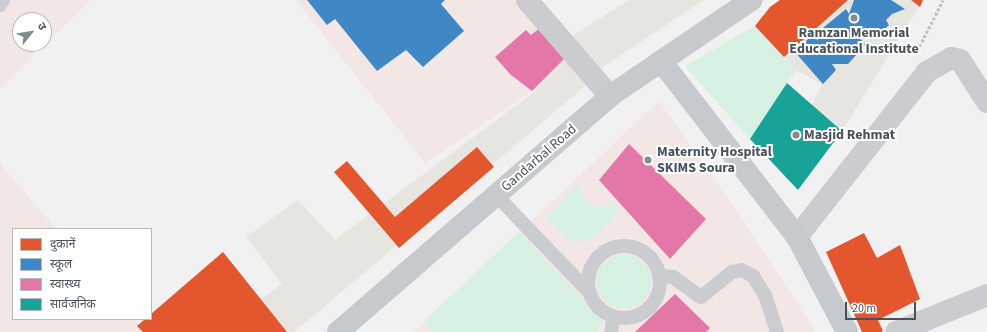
<!DOCTYPE html>
<meta charset="utf-8">
<style>
body{margin:0}
#map{position:relative;width:987px;height:332px;overflow:hidden;background:#f1f1f1;font-family:"Source Sans 3","Noto Sans Devanagari",sans-serif}
div>[style]{position:absolute}
.commercial>*{inset:0;background:#e6e5df}
.medical>*{inset:0;background:#f3e7e6}
.green>*{inset:0;background:#d6f0e2}
.round{border-radius:50%}
.shops>*{inset:0;background:#e4572e}
.schools>*{inset:0;background:#3f88c5}
.health>*{inset:0;background:#e377a8}
.public>*{inset:0;background:#17a398}
.path>*{height:2.5px;margin-top:-1.25px;transform-origin:0;background:repeating-linear-gradient(90deg,#b9c4c1 0 3px,transparent 0 5px)}
.service>*{height:14px;margin:-7px;padding:0 7px;transform-origin:7px;border-radius:7px;background:#cbcccf}
.service>.ring{margin:-7px;padding:0;box-sizing:content-box;background:none;border:14px solid #cbcccf;border-radius:50%}
.minor>*{height:22px;margin:-11px;padding:0 11px;transform-origin:11px;border-radius:11px;background:#cbcccf}
.primary>*{height:22px;margin:-11px;padding:0 11px;transform-origin:11px;border-radius:11px;background:#c6cace}
.dots>*{width:11px;height:11px;translate:-50% -50%;box-sizing:border-box;border:2px solid #fff;border-radius:50%}
span{translate:-50% -50%;white-space:nowrap;text-align:center;line-height:1.15;-webkit-text-stroke:4px #fff;paint-order:stroke}
.poi-label{font-size:14px;color:#48525d;font-weight:700}
.left{translate:0 -50%;text-align:left}
.street-label{font-size:14px;color:#48525d}
.legend{position:absolute;left:12px;top:228px;width:140px;height:92px;box-sizing:border-box;background:#fff;border:1px solid #b6babe;margin:0;padding:5px 7px;list-style:none;font-size:12px;color:#48525d}
.legend li{display:flex;align-items:center;gap:8px;height:20px}
.legend b{width:20px;border:1px solid #b6babe}
.north{position:absolute;left:12px;top:12px;width:40px;height:40px;box-sizing:border-box;background:#fff;border:1px solid #b6babe;border-radius:50%;rotate:60deg;font-size:11px;font-weight:700;line-height:16px;text-align:center;color:#48525d}
.north::after{content:'';display:block;margin:auto;width:14px;height:18px;background:#838a91;clip-path:polygon(50% 0,100% 100%,50% 72%,0 100%)}
.scale{position:absolute;left:845px;top:302px;width:71px;height:18px;box-sizing:border-box;border:2px solid #48525d;border-top:0;padding-left:5px;font-size:12px;line-height:14px;white-space:nowrap;color:#48525d;-webkit-text-stroke:3px #fff;paint-order:stroke}
</style>
<div id="map">
<div class="commercial">
<div style="clip-path:polygon(629px 0,704px 0,597px 71px,569px 38px)"></div>
<div style="clip-path:polygon(780px 0,923px 0,842px 131px,812px 105px,822px 84px,796px 70px,755px 26px,770px 7px)"></div>
<div style="clip-path:polygon(569px 59px,590px 82px,294px 332px,143px 332px,137px 326px,145px 319px,151px 319px,151px 314px,223px 252px,261px 299px,282px 284px,246px 237px,298px 200px,335px 240px,529px 96px)"></div>
</div>
<div class="medical">
<div style="clip-path:polygon(evenodd,0 0,90px 0,0 89px,0 0,20px 20px,44px 20px,44px 44px,20px 44px,20px 20px)"></div>
<div style="clip-path:polygon(296px 0,519px 0,569px 59px,532px 91px,425px 163px)"></div>
<div style="clip-path:polygon(659px 101px,743px 220px,816px 332px,413px 332px)"></div>
<div style="clip-path:polygon(0 163px,56px 229px,13px 229px,13px 319px,134px 319px,145px 332px,0 332px)"></div>
</div>
<div class="green">
<div style="clip-path:polygon(755px 26px,796px 70px,750px 139px,685px 66px)"></div>
<div style="clip-path:polygon(577px 186px,588px 204px,600px 208px,610px 204px,620px 212px,591px 239px,580px 241px,570px 240px,546px 218px)"></div>
<div style="clip-path:polygon(519px 232px,604px 323px,596px 332px,434px 332px,424px 321px)"></div>
<div class="round" style="left:597px;top:254px;width:54px;height:54px"></div>
</div>
<div class="shops">
<div style="clip-path:polygon(780px 0,848px 0,784px 57px,755px 26px,770px 7px)"></div>
<div style="clip-path:polygon(911px 0,923px 0,920px 7px)"></div>
<div style="clip-path:polygon(477px 147px,494px 167px,399px 248px,334px 172px,347px 161px,395px 217px)"></div>
<div style="clip-path:polygon(864px 233px,877px 258px,900px 245px,920px 299px,878px 320px,883px 331px,881px 332px,862px 332px,826px 252px)"></div>
<div style="clip-path:polygon(223px 252px,287px 332px,143px 332px,137px 326px,145px 319px,151px 319px,151px 314px)"></div>
</div>
<div class="schools">
<div style="clip-path:polygon(307px 0,445px 0,441px 4px,464px 31px,423px 67px,406px 50px,377px 71px,335px 19px,327px 25px)"></div>
<div style="clip-path:polygon(854px 0,891px 0,905px 9px,892px 14px,886px 20px,889px 25px,875px 38px,858px 37px,866px 44px,848px 64px,832px 64px,836px 70px,823px 84px,794px 51px,813px 35px,818px 41px,818px 32px,846px 9px,849px 14px)"></div>
</div>
<div class="health">
<div style="clip-path:polygon(541px 27px,567px 56px,532px 91px,511px 75px,495px 57px,526px 30px,531px 35px)"></div>
<div style="clip-path:polygon(629px 144px,706px 219px,670px 259px,599px 180px)"></div>
<div style="clip-path:polygon(675px 294px,710px 328px,706px 332px,635px 332px)"></div>
</div>
<div class="public">
<div style="clip-path:polygon(787px 83px,842px 131px,798px 190px,750px 139px)"></div>
</div>
<div class="path">
<div style="left:917px;top:51px;width:57px;rotate:-63deg"></div>
</div>
<div class="service">
<div style="left:0;top:5px;width:6px;rotate:-59deg"></div>
<div style="left:496px;top:195px;width:136px;rotate:46.2deg"></div>
<div class="ring" style="left:588px;top:246px;width:58px;height:58px"></div>
<div style="left:660px;top:276px;width:13px;rotate:4deg"></div>
<div style="left:673px;top:277px;width:34px;rotate:36deg"></div>
<div style="left:701px;top:297px;width:40px;rotate:-39deg"></div>
<div style="left:732px;top:272px;width:10px;rotate:-11deg"></div>
<div style="left:742px;top:270px;width:13px;rotate:29deg"></div>
<div style="left:753px;top:276px;width:22px;rotate:58deg"></div>
<div style="left:765px;top:295px;width:39px;rotate:72deg"></div>
<div style="left:611px;top:332px;width:15px;rotate:-79deg"></div>
</div>
<div class="minor">
<div style="left:527px;top:0;width:127px;rotate:49.2deg"></div>
<div style="left:797px;top:237px;width:210px;rotate:-51.8deg"></div>
<div style="left:927px;top:72px;width:28px;rotate:-30deg"></div>
<div style="left:951px;top:58px;width:9px;rotate:13deg"></div>
<div style="left:960px;top:60px;width:50px;rotate:57.3deg"></div>
<div style="left:896px;top:332px;width:98px;rotate:-22.1deg"></div>
</div>
<div class="primary">
<div style="left:661px;top:61px;width:222px;rotate:52.3deg"></div>
<div style="left:797px;top:237px;width:107px;rotate:62.2deg"></div>
<div style="left:338px;top:332px;width:360px;rotate:-40.9deg"></div>
<div style="left:610px;top:96px;width:171px;rotate:-34.2deg"></div>
</div>
<div class="dots">
<div style="left:854px;top:18px;background:#838a91"></div>
<div style="left:796px;top:135px;background:#838a91"></div>
<div style="left:648px;top:160px;background:#838a91"></div>
</div>
<div class="poi-label">
<span style="left:854px;top:41px">Ramzan Memorial<br>Educational Institute</span>
<span class="left" style="left:804px;top:135px">Masjid Rehmat</span>
<span class="left" style="left:657px;top:160px">Maternity Hospital<br>SKIMS Soura</span>
</div>
<div class="street-label">
<span style="left:539px;top:158px;rotate:-41deg">Gandarbal Road</span>
</div>
<ul class="legend">
<li><b style="height:11px;background:#e4572e"></b>दुकानें</li>
<li><b style="height:11px;background:#3f88c5"></b>स्कूल</li>
<li><b style="height:11px;background:#e377a8"></b>स्वास्थ्य</li>
<li><b style="height:11px;background:#17a398"></b>सार्वजनिक</li>
</ul>
<div class="north">उ</div>
<div class="scale">20 m</div>
</div>
